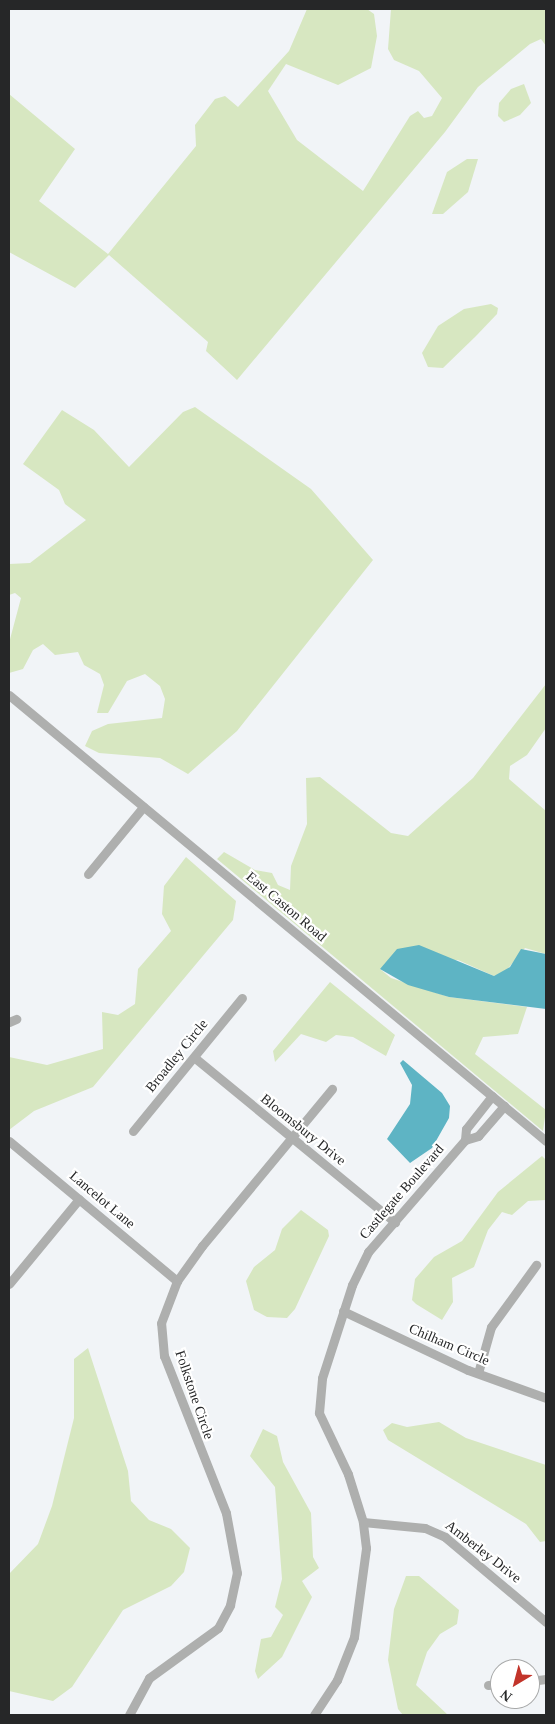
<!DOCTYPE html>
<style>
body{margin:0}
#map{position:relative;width:555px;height:1724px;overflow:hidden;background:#f1f4f7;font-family:"Times New Roman",serif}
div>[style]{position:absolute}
.green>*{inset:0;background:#d7e7c1}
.water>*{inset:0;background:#5eb4c4}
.minor>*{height:9px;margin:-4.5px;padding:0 4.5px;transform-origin:4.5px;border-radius:4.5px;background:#aeafae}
span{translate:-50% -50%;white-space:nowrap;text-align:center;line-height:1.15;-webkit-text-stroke:4.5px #fff;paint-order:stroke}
.street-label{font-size:14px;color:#262728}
.frame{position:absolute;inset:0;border:10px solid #262728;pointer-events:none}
.north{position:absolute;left:490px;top:1659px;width:50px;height:50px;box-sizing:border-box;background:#fff;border:1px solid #a8a9a9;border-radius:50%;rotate:217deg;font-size:14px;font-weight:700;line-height:20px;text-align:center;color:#262728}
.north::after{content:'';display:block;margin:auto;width:18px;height:22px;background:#c2342a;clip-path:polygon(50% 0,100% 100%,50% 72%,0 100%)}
</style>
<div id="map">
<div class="green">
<div style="clip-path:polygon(307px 9px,367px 9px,374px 14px,377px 36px,371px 68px,338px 85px,286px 64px,268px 91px,297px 140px,363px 191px,410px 116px,418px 111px,424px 118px,432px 116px,442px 98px,419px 71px,394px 60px,388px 49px,391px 9px,546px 9px,546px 46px,541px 39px,530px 44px,478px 87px,445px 132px,237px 380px,206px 351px,208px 342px,109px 255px,75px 288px,9px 252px,9px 94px,75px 149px,39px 201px,108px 254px,196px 146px,195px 125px,215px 99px,225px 96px,238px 107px,289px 51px)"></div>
<div style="clip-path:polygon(524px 84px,531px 103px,520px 115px,504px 122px,498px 116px,499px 103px,511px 89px)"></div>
<div style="clip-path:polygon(467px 159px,478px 159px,468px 192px,443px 214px,432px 214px,447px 172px)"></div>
<div style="clip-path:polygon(491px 304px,498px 308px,497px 314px,476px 336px,443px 368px,428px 367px,422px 353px,438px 326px,464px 309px)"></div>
<div style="clip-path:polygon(195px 407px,311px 489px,373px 560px,237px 731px,188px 774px,160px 758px,99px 753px,85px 746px,92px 731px,108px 724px,162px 718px,165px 699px,160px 686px,145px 674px,127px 681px,108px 713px,97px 713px,104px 685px,100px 674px,84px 665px,78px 652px,55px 655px,43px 644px,33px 650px,23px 669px,9px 673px,9px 643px,21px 598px,15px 593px,9px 595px,9px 564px,30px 563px,86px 520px,65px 504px,59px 490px,23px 464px,62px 410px,94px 430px,129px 467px,183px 412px)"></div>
<div style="clip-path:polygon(546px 684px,546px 728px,527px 755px,510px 766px,509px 779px,546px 811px,546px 954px,525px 948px,505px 972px,494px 976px,458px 960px,380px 969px,391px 978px,449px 997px,527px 1007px,518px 1034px,483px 1037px,475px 1054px,546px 1110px,543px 1131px,217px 859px,224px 852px,255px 870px,272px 873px,278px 885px,290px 890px,291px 866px,307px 824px,306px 778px,320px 777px,391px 833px,408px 836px,473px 778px)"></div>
<div style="clip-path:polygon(186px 857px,236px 901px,233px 920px,93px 1087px,34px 1111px,9px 1130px,9px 1057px,47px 1065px,103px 1049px,102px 1012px,118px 1015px,135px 1004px,138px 969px,171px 931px,162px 914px,164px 886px)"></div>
<div style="clip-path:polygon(330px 982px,395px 1035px,386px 1056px,353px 1037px,336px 1035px,326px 1042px,301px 1034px,275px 1062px,273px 1051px)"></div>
<div style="clip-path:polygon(542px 1156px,546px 1160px,546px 1200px,528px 1201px,512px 1215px,502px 1212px,488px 1230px,474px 1267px,452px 1278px,453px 1302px,442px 1320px,416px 1304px,412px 1300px,415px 1279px,434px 1257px,462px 1241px,498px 1192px)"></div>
<div style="clip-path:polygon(301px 1210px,328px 1230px,329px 1236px,295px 1309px,287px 1318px,267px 1317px,254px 1310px,246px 1281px,254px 1267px,275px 1250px,282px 1229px)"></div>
<div style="clip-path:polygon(88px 1348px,128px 1471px,131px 1501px,149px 1520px,171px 1529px,190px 1548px,184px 1572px,171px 1586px,123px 1610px,72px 1687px,53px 1701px,9px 1691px,9px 1574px,38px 1544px,52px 1506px,74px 1418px,74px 1359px)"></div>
<div style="clip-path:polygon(439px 1422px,466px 1438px,546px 1465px,546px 1541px,540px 1542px,526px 1524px,388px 1440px,383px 1430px,392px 1423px,407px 1427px)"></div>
<div style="clip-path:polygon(263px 1429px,277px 1436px,283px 1462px,311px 1513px,313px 1557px,319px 1568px,302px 1581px,312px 1597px,282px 1657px,258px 1679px,255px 1671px,261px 1639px,271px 1637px,283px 1615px,275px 1607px,282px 1579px,275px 1487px,250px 1456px)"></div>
<div style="clip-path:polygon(406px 1576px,419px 1576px,459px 1610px,457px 1624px,440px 1634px,427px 1652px,416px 1685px,448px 1715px,403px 1715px,398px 1709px,388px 1660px,394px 1609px)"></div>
</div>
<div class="water">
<div style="clip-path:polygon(419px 945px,494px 976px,510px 967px,521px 949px,546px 954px,546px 1009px,449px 997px,408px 985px,380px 969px,397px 949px)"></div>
<div style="clip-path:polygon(403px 1060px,442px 1093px,450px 1106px,449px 1118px,432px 1148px,410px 1163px,387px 1139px,410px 1104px,412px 1085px,400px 1063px)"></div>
</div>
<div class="minor">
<div style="left:9px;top:695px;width:698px;rotate:39.71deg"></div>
<div style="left:88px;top:874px;width:87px;rotate:-50.6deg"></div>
<div style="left:9px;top:1022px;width:8px;rotate:-23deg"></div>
<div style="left:195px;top:1058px;width:259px;rotate:39.4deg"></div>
<div style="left:133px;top:1131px;width:172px;rotate:-50.7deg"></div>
<div style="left:465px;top:1140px;width:11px;rotate:-85deg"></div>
<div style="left:466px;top:1129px;width:42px;rotate:-51.8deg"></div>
<div style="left:9px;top:1141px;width:219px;rotate:39.8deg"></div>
<div style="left:9px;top:1284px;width:110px;rotate:-50.5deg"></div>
<div style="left:343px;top:1311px;width:138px;rotate:25.3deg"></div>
<div style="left:468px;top:1370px;width:83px;rotate:19.7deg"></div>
<div style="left:478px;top:1373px;width:48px;rotate:-74.2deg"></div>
<div style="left:491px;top:1327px;width:77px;rotate:-54deg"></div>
<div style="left:363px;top:1522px;width:62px;rotate:5.5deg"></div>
<div style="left:425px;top:1528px;width:22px;rotate:24deg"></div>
<div style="left:445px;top:1537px;width:132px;rotate:40.1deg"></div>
<div style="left:530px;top:1681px;width:16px;rotate:-7deg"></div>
<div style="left:488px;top:1685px;width:12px;rotate:-5deg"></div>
<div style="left:129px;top:1715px;width:42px;rotate:-61.6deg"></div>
<div style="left:149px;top:1678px;width:85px;rotate:-35.9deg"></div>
<div style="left:218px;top:1628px;width:26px;rotate:-62deg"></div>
<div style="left:230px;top:1605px;width:33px;rotate:-78deg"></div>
<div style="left:237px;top:1573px;width:61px;rotate:-100.4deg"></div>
<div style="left:226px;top:1513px;width:169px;rotate:-111.5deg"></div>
<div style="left:164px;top:1356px;width:33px;rotate:-95deg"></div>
<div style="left:161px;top:1323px;width:45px;rotate:-69.1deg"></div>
<div style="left:177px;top:1281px;width:43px;rotate:-54.5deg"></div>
<div style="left:202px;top:1246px;width:204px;rotate:-50.4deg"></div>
<div style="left:314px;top:1715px;width:42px;rotate:-56.7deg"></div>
<div style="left:337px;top:1680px;width:46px;rotate:-68.4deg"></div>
<div style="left:354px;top:1637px;width:90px;rotate:-82.3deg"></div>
<div style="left:366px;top:1548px;width:26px;rotate:-97deg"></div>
<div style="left:363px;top:1522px;width:50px;rotate:-107.4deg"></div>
<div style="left:348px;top:1474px;width:68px;rotate:-115.4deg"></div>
<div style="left:319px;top:1413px;width:35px;rotate:-85deg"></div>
<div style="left:322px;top:1378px;width:98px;rotate:-72.1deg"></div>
<div style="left:352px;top:1285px;width:37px;rotate:-64deg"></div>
<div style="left:368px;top:1252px;width:148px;rotate:-49.1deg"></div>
<div style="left:465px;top:1140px;width:14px;rotate:-17deg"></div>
<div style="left:478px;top:1136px;width:40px;rotate:-49deg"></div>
</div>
<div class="street-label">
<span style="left:286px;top:907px;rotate:40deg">East Caston Road</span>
<span style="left:177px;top:1056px;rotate:-51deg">Broadley Circle</span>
<span style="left:303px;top:1130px;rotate:39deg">Bloomsbury Drive</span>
<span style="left:402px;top:1192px;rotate:-49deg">Castlegate Boulevard</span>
<span style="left:102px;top:1200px;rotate:40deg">Lancelot Lane</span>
<span style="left:449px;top:1345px;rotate:23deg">Chilham Circle</span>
<span style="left:194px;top:1395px;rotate:71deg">Folkstone Circle</span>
<span style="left:483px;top:1552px;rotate:38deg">Amberley Drive</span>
</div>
<div class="frame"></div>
<div class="north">N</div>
</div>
